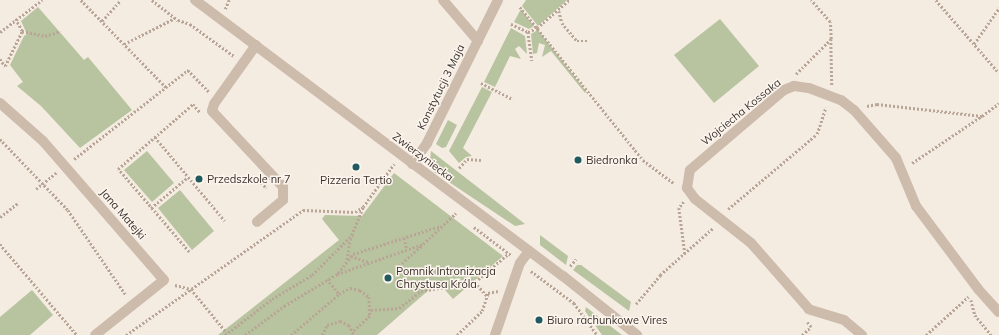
<!DOCTYPE html>
<meta charset="utf-8">
<style>
body{margin:0}
#map{position:relative;width:999px;height:335px;overflow:hidden;background:#f4ebe1;font-family:Mulish,sans-serif}
div>[style]{position:absolute}
.green>*{inset:0;background:#b8c4a0}
.path>*{height:2.5px;margin-top:-1.25px;transform-origin:0;background:repeating-linear-gradient(90deg,#b9a596 0 2px,transparent 0 4px)}
.minor>*{height:10px;margin:-5px;padding:0 5px;transform-origin:5px;border-radius:5px;background:#cdbbac}
.dots>*{width:11px;height:11px;translate:-50% -50%;box-sizing:border-box;border:2px solid #fbf5ee;border-radius:50%}
span{translate:-50% -50%;white-space:nowrap;text-align:center;line-height:1.15;-webkit-text-stroke:3px #fbf5ee;paint-order:stroke}
.street-label{font-size:11px;color:#3b302b}
.poi-label{font-size:11px;color:#3b302b}
.left{translate:0 -50%;text-align:left}
</style>
<div id="map">
<div class="green">
<div style="clip-path:polygon(526px 0,567px 0,538px 26px,522px 6px)"></div>
<div style="clip-path:polygon(38px 7px,84px 60px,88px 57px,132px 110px,80px 148px,41px 106px,17px 86px,23px 82px,10px 65px,24px 36px,27px 34px,21px 21px)"></div>
<div style="clip-path:polygon(521px 9px,534px 26px,529px 29px,514px 22px)"></div>
<div style="clip-path:polygon(720px 19px,759px 66px,714px 103px,674px 55px)"></div>
<div style="clip-path:polygon(511px 28px,525px 36px,527px 54px,519px 46px,515px 49px,521px 59px,510px 56px,495px 87px,484px 82px)"></div>
<div style="clip-path:polygon(538px 30px,586px 91px,585px 93px,551px 51px,542px 57px,545px 45px,539px 43px,537px 53px,533px 54px,531px 34px)"></div>
<div style="clip-path:polygon(482px 87px,492px 92px,463px 148px,472px 156px,466px 157px,459px 163px,449px 151px)"></div>
<div style="clip-path:polygon(448px 120px,457px 125px,446px 147px,442px 148px,436px 144px)"></div>
<div style="clip-path:polygon(147px 151px,174px 183px,152px 202px,124px 170px)"></div>
<div style="clip-path:polygon(431px 151px,525px 224px,515px 226px,434px 172px,430px 161px)"></div>
<div style="clip-path:polygon(394px 173px,503px 256px,453px 299px,438px 282px,377px 335px,218px 335px,339px 240px,322px 219px,325px 215px,362px 216px)"></div>
<div style="clip-path:polygon(180px 190px,214px 231px,192px 250px,158px 208px)"></div>
<div style="clip-path:polygon(540px 235px,568px 256px,566px 265px,540px 245px)"></div>
<div style="clip-path:polygon(577px 265px,581px 265px,631px 302px,629px 311px,573px 270px)"></div>
<div style="clip-path:polygon(32px 290px,53px 315px,30px 335px,0 335px,0 317px)"></div>
<div style="clip-path:polygon(586px 307px,609px 325px,622px 335px,602px 335px,585px 311px)"></div>
</div>
<div class="path">
<div style="left:81px;top:0;width:122px;rotate:45.7deg"></div>
<div style="left:152px;top:0;width:33px;rotate:38deg"></div>
<div style="left:178px;top:20px;width:13px;rotate:18deg"></div>
<div style="left:190px;top:24px;width:54px;rotate:36deg"></div>
<div style="left:936px;top:0;width:96px;rotate:49.2deg"></div>
<div style="left:520px;top:7px;width:196px;rotate:51.2deg"></div>
<div style="left:643px;top:160px;width:40px;rotate:37deg"></div>
<div style="left:225px;top:9px;width:10px;rotate:-66deg"></div>
<div style="left:559px;top:11px;width:12px;rotate:76deg"></div>
<div style="left:562px;top:23px;width:23px;rotate:50deg"></div>
<div style="left:577px;top:41px;width:12px"></div>
<div style="left:102px;top:21px;width:28px;rotate:-48deg"></div>
<div style="left:511px;top:24px;width:19px;rotate:25deg"></div>
<div style="left:528px;top:32px;width:29px;rotate:82deg"></div>
<div style="left:22px;top:31px;width:24px;rotate:12deg"></div>
<div style="left:45px;top:36px;width:16px;rotate:-18deg"></div>
<div style="left:0;top:32px;width:53px;rotate:-37.3deg"></div>
<div style="left:528px;top:32px;width:10px;rotate:-24deg"></div>
<div style="left:537px;top:28px;width:43px;rotate:-41.2deg"></div>
<div style="left:831px;top:39px;width:46px;rotate:88.8deg"></div>
<div style="left:124px;top:44px;width:57px;rotate:-27deg"></div>
<div style="left:974px;top:44px;width:44px;rotate:-55.2deg"></div>
<div style="left:0;top:59px;width:9px;rotate:54deg"></div>
<div style="left:5px;top:66px;width:39px;rotate:-64deg"></div>
<div style="left:22px;top:31px;width:13px;rotate:-119deg"></div>
<div style="left:796px;top:74px;width:49px;rotate:-45deg"></div>
<div style="left:831px;top:39px;width:17px;rotate:-93deg"></div>
<div style="left:830px;top:22px;width:29px;rotate:-131deg"></div>
<div style="left:481px;top:83px;width:36px;rotate:27deg"></div>
<div style="left:867px;top:106px;width:10px;rotate:-11deg"></div>
<div style="left:877px;top:104px;width:106px;rotate:6.5deg"></div>
<div style="left:982px;top:116px;width:21px;rotate:-37deg"></div>
<div style="left:155px;top:137px;width:109px;rotate:50.2deg"></div>
<div style="left:0;top:139px;width:98px;rotate:46.2deg"></div>
<div style="left:68px;top:210px;width:103px;rotate:55.7deg"></div>
<div style="left:74px;top:159px;width:145px;rotate:-38deg"></div>
<div style="left:188px;top:70px;width:30px;rotate:46deg"></div>
<div style="left:912px;top:163px;width:84px;rotate:-33.9deg"></div>
<div style="left:459px;top:168px;width:12px;rotate:-48deg"></div>
<div style="left:467px;top:159px;width:14px;rotate:4deg"></div>
<div style="left:255px;top:177px;width:16px;rotate:43deg"></div>
<div style="left:36px;top:189px;width:26px;rotate:-39deg"></div>
<div style="left:684px;top:202px;width:8px;rotate:130deg"></div>
<div style="left:679px;top:208px;width:45px;rotate:82.4deg"></div>
<div style="left:151px;top:208px;width:48px;rotate:-40deg"></div>
<div style="left:728px;top:209px;width:116px;rotate:-40.1deg"></div>
<div style="left:817px;top:134px;width:28px;rotate:-72deg"></div>
<div style="left:0;top:217px;width:23px;rotate:-38deg"></div>
<div style="left:474px;top:227px;width:46px;rotate:37.1deg"></div>
<div style="left:404px;top:238px;width:11px;rotate:75deg"></div>
<div style="left:0;top:244px;width:119px;rotate:49.8deg"></div>
<div style="left:189px;top:252px;width:109px;rotate:-130.5deg"></div>
<div style="left:118px;top:169px;width:99px;rotate:-40.9deg"></div>
<div style="left:193px;top:104px;width:11px;rotate:49deg"></div>
<div style="left:351px;top:256px;width:18px;rotate:19deg"></div>
<div style="left:347px;top:260px;width:21px;rotate:-82deg"></div>
<div style="left:350px;top:239px;width:35px;rotate:-68deg"></div>
<div style="left:570px;top:266px;width:9px;rotate:-49deg"></div>
<div style="left:396px;top:269px;width:35px;rotate:-43deg"></div>
<div style="left:531px;top:271px;width:54px;rotate:36.7deg"></div>
<div style="left:574px;top:303px;width:39px;rotate:54deg"></div>
<div style="left:338px;top:273px;width:24px;rotate:-52deg"></div>
<div style="left:353px;top:254px;width:92px;rotate:-17.7deg"></div>
<div style="left:327px;top:279px;width:19px;rotate:51deg"></div>
<div style="left:339px;top:294px;width:13px;rotate:-29deg"></div>
<div style="left:350px;top:288px;width:10px;rotate:11deg"></div>
<div style="left:360px;top:290px;width:11px;rotate:38deg"></div>
<div style="left:369px;top:297px;width:19px;rotate:87deg"></div>
<div style="left:370px;top:316px;width:23px;rotate:137deg"></div>
<div style="left:475px;top:282px;width:18px;rotate:49deg"></div>
<div style="left:175px;top:285px;width:16px;rotate:14deg"></div>
<div style="left:191px;top:289px;width:57px;rotate:50.7deg"></div>
<div style="left:971px;top:300px;width:16px;rotate:75deg"></div>
<div style="left:975px;top:315px;width:26px;rotate:51deg"></div>
<div style="left:636px;top:304px;width:38px;rotate:-50deg"></div>
<div style="left:660px;top:275px;width:71px;rotate:-41.6deg"></div>
<div style="left:371px;top:310px;width:28px;rotate:-4deg"></div>
<div style="left:399px;top:308px;width:28px;rotate:-38deg"></div>
<div style="left:421px;top:291px;width:55px;rotate:-9.5deg"></div>
<div style="left:475px;top:282px;width:43px;rotate:-40.3deg"></div>
<div style="left:126px;top:335px;width:217px;rotate:-35.2deg"></div>
<div style="left:303px;top:210px;width:52px;rotate:2.2deg"></div>
<div style="left:355px;top:212px;width:9px;rotate:-32deg"></div>
<div style="left:363px;top:207px;width:53px;rotate:-54.2deg"></div>
<div style="left:225px;top:335px;width:59px;rotate:-37.5deg"></div>
<div style="left:272px;top:299px;width:47px;rotate:-31deg"></div>
<div style="left:312px;top:275px;width:57px;rotate:-45deg"></div>
<div style="left:245px;top:335px;width:49px;rotate:-36.6deg"></div>
<div style="left:284px;top:306px;width:62px;rotate:-31.1deg"></div>
<div style="left:337px;top:274px;width:91px;rotate:-19.2deg"></div>
<div style="left:423px;top:244px;width:45px;rotate:-43.2deg"></div>
<div style="left:291px;top:335px;width:63px;rotate:-40.5deg"></div>
<div style="left:322px;top:335px;width:11px;rotate:-63deg"></div>
<div style="left:327px;top:325px;width:14px;rotate:-17deg"></div>
<div style="left:340px;top:321px;width:10px;rotate:24deg"></div>
<div style="left:349px;top:325px;width:11px;rotate:63deg"></div>
<div style="left:457px;top:335px;width:35px;rotate:-44deg"></div>
<div style="left:482px;top:311px;width:19px;rotate:-72deg"></div>
<div style="left:488px;top:293px;width:10px;rotate:-11deg"></div>
<div style="left:802px;top:335px;width:12px;rotate:-42deg"></div>
<div style="left:811px;top:327px;width:6px;rotate:-129deg"></div>
<div style="left:926px;top:335px;width:57px;rotate:-42.1deg"></div>
</div>
<div class="minor">
<div style="left:195px;top:0;width:460px;rotate:36.9deg"></div>
<div style="left:563px;top:276px;width:95px;rotate:38.6deg"></div>
<div style="left:443px;top:0;width:54px;rotate:49.5deg"></div>
<div style="left:256px;top:45px;width:72px;rotate:125.4deg"></div>
<div style="left:214px;top:104px;width:7px;rotate:106deg"></div>
<div style="left:212px;top:111px;width:104px;rotate:46.9deg"></div>
<div style="left:283px;top:187px;width:13px;rotate:90deg"></div>
<div style="left:283px;top:200px;width:34px;rotate:140deg"></div>
<div style="left:0;top:103px;width:57px;rotate:41.5deg"></div>
<div style="left:43px;top:141px;width:184px;rotate:49deg"></div>
<div style="left:164px;top:280px;width:88px;rotate:141.4deg"></div>
<div style="left:412px;top:164px;width:26px;rotate:-54deg"></div>
<div style="left:427px;top:143px;width:160px;rotate:-63.6deg"></div>
<div style="left:495px;top:335px;width:76px;rotate:-70.9deg"></div>
<div style="left:520px;top:263px;width:15px;rotate:-53deg"></div>
<div style="left:862px;top:335px;width:23px;rotate:-140deg"></div>
<div style="left:844px;top:320px;width:37px;rotate:-163deg"></div>
<div style="left:809px;top:309px;width:88px;rotate:-131.3deg"></div>
<div style="left:751px;top:243px;width:71px;rotate:-141.8deg"></div>
<div style="left:695px;top:199px;width:14px;rotate:-126deg"></div>
<div style="left:687px;top:188px;width:18px;rotate:-81deg"></div>
<div style="left:690px;top:170px;width:123px;rotate:-40.4deg"></div>
<div style="left:784px;top:90px;width:11px;rotate:-22deg"></div>
<div style="left:794px;top:86px;width:15px;rotate:8deg"></div>
<div style="left:809px;top:88px;width:34px;rotate:21deg"></div>
<div style="left:841px;top:100px;width:16px;rotate:38deg"></div>
<div style="left:854px;top:110px;width:64px;rotate:48.8deg"></div>
<div style="left:896px;top:158px;width:52px;rotate:67.4deg"></div>
<div style="left:916px;top:206px;width:104px;rotate:53.2deg"></div>
<div style="left:978px;top:289px;width:31px;rotate:48deg"></div>
</div>
<div class="dots">
<div style="left:578px;top:160px;background:#1f5a5e"></div>
<div style="left:356px;top:167px;background:#1f5a5e"></div>
<div style="left:199px;top:179px;background:#1f5a5e"></div>
<div style="left:388px;top:278px;background:#1f5a5e"></div>
<div style="left:539px;top:320px;background:#1f5a5e"></div>
</div>
<div class="street-label">
<span style="left:441px;top:87px;rotate:-64deg">Konstytucji 3 Maja</span>
<span style="left:741px;top:112px;rotate:-39deg">Wojciecha Kossaka</span>
<span style="left:423px;top:157px;rotate:37deg">Zwierzyniecka</span>
<span style="left:123px;top:214px;rotate:49deg">Jana Matejki</span>
</div>
<div class="poi-label">
<span class="left" style="left:586px;top:160px">Biedronka</span>
<span class="left" style="left:207px;top:179px">Przedszkole nr 7</span>
<span style="left:356px;top:180px">Pizzeria Tertio</span>
<span class="left" style="left:396px;top:278px">Pomnik Intronizacja<br>Chrystusa Króla</span>
<span class="left" style="left:547px;top:320px">Biuro rachunkowe Vires</span>
</div>
</div>
